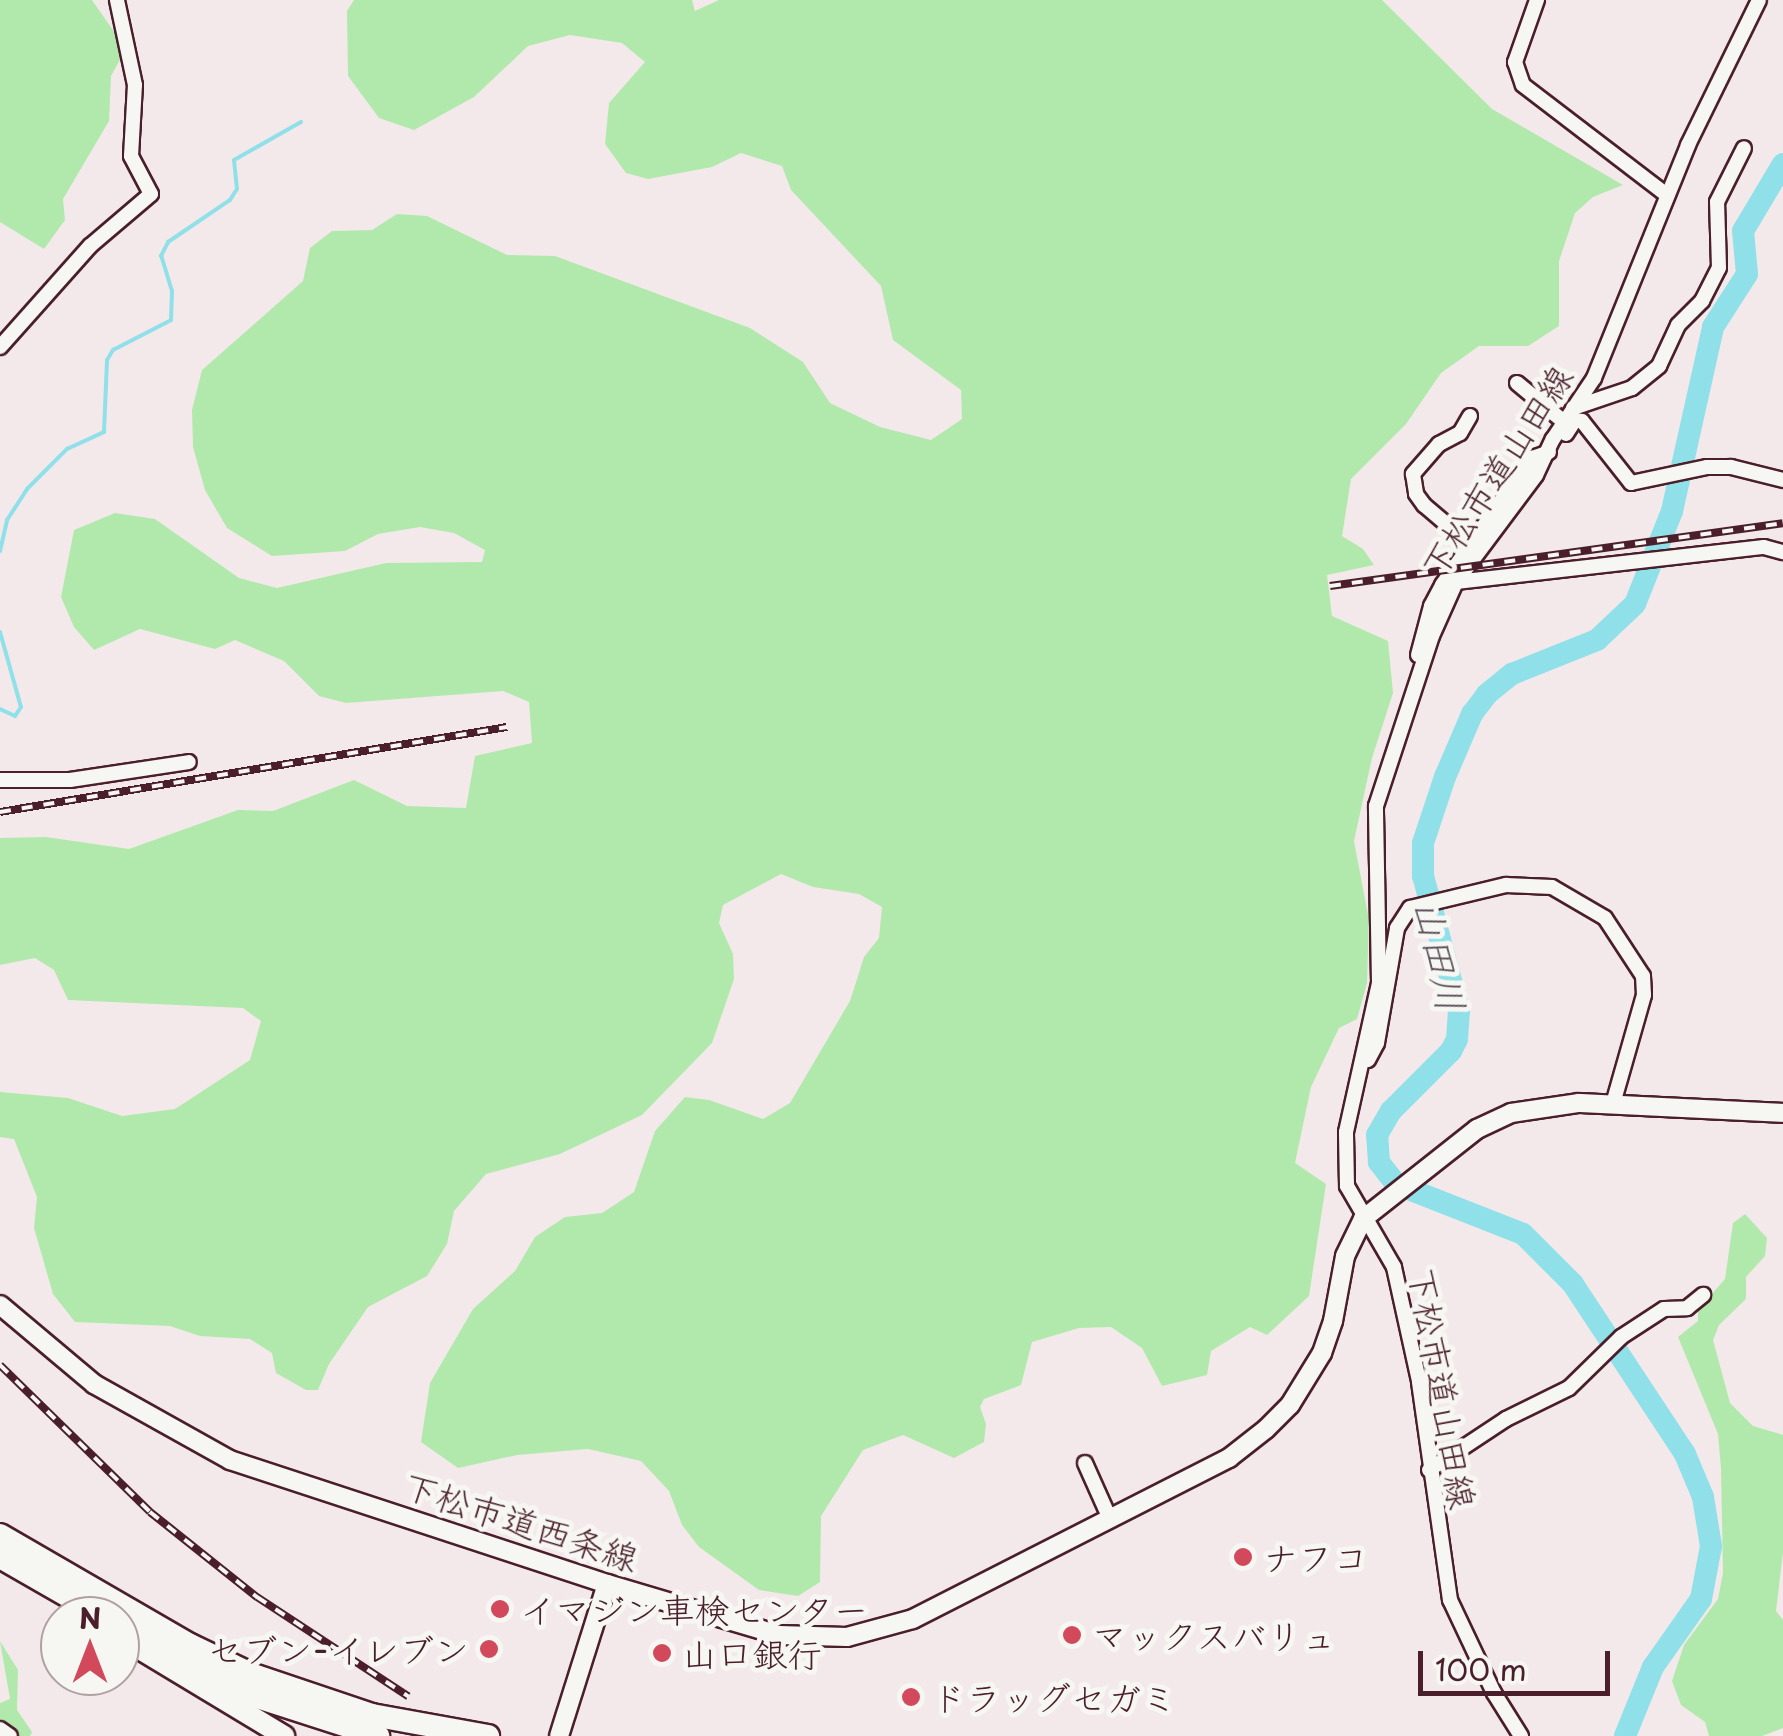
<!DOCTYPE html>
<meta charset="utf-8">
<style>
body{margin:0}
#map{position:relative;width:1783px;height:1736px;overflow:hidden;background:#f4e9ea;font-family:"Playpen Sans","Klee One",sans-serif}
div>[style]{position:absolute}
.green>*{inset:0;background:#b1e9ac}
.stream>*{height:4px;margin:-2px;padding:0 2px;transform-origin:2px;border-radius:2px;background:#8fe0e9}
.river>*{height:22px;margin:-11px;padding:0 11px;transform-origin:11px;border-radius:11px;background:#8fe0e9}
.roads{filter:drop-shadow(2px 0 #4a1f2b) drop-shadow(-2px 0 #4a1f2b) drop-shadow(0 2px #4a1f2b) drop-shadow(0 -2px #4a1f2b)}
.minor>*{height:14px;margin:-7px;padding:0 7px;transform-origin:7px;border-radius:7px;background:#f6f6f2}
.tertiary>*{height:18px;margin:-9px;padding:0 9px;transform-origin:9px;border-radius:9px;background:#f6f6f2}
.secondary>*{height:20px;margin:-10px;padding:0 10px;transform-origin:10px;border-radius:10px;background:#f6f6f2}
.trunk>*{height:22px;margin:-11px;padding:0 11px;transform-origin:11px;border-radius:11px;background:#f6f6f2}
.rail>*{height:8px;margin-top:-4px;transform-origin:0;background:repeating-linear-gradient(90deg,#f6f6f2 0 11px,#4a1f2b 0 22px);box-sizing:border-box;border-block:2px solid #4a1f2b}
.dots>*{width:28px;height:28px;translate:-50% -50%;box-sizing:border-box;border:5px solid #f6f6f2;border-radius:50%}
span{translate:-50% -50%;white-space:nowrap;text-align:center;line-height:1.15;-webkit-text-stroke:10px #f6f6f2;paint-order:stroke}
.street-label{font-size:35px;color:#4a1f2b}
.poi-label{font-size:35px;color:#4a1f2b}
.left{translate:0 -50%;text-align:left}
.right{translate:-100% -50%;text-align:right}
.water-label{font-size:38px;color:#5b4f5a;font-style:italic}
.north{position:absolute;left:40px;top:1596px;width:100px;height:100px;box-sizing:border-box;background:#f6f6f2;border:2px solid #b1a0a2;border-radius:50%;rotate:0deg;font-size:28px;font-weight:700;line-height:40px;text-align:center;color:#4a1f2b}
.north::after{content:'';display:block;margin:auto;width:35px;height:45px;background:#d1495b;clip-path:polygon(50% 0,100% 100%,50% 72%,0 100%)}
.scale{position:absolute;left:1418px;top:1651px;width:192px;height:45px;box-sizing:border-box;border:5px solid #4a1f2b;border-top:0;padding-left:12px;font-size:30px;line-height:35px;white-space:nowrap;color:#4a1f2b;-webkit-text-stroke:8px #f6f6f2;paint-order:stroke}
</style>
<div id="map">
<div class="green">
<div style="clip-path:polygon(0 0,92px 0,117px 36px,121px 58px,111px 76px,109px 121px,63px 199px,65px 220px,44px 249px,0 222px)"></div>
<div style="clip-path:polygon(354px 0,692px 0,695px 11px,719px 0,1382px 0,1492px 109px,1623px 185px,1593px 197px,1575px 213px,1559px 261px,1559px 326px,1528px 346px,1479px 346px,1441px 373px,1406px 424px,1351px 479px,1342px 536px,1363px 549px,1374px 565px,1327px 575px,1332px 616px,1388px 641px,1393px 693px,1372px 758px,1354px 841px,1369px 920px,1367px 983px,1357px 1019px,1339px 1028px,1311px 1087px,1295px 1163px,1326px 1184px,1309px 1296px,1267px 1335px,1250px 1327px,1211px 1351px,1207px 1375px,1162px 1386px,1142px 1348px,1111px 1327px,1079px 1328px,1032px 1342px,1021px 1385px,984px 1399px,980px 1407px,986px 1424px,984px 1442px,954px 1458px,903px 1435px,863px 1450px,821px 1516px,820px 1582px,798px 1596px,759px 1590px,699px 1547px,682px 1525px,669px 1491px,641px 1461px,588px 1449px,517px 1455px,458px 1468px,421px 1442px,430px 1383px,473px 1309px,515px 1271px,535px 1237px,565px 1217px,602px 1213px,634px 1192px,655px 1131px,685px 1097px,709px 1100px,763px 1119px,790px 1103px,850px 1001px,864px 957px,879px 938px,882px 907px,859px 894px,813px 887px,781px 874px,723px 905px,719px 923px,733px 954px,734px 979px,712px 1043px,642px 1115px,560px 1154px,486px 1174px,454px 1211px,447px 1244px,427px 1276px,368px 1307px,329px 1364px,318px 1390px,306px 1390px,276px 1373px,272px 1353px,250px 1339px,200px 1336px,170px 1326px,75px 1322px,53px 1294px,34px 1228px,37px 1197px,14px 1139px,0 1137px,0 1092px,68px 1098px,122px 1116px,175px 1109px,250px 1060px,261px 1021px,243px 1008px,68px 1000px,54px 970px,35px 958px,0 965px,0 838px,46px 837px,129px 849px,238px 810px,273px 811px,354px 780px,407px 806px,466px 808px,475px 756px,532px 743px,529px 702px,503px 691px,346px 703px,319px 696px,284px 661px,235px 640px,215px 649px,140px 629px,94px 650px,74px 627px,61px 597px,74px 530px,115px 513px,155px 519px,239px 578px,277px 588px,386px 563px,482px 562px,485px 550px,454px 533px,420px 527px,378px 534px,345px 551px,272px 556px,227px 528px,205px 490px,193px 447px,192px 410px,202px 370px,303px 281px,310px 248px,332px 231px,372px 230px,397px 214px,427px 216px,507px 255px,555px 256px,750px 328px,803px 362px,830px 403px,880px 427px,931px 440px,962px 419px,961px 390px,893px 340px,881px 286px,791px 190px,782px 166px,741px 153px,712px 167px,648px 179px,626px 173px,605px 144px,609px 103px,645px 62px,622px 43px,570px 35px,528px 46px,474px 97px,414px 130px,379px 118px,348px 76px,347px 11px)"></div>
<div style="clip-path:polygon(1745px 1214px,1767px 1238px,1765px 1256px,1746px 1277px,1746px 1299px,1719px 1325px,1713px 1340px,1730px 1403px,1753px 1426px,1783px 1435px,1783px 1552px,1776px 1611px,1783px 1620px,1783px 1728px,1762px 1736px,1709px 1736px,1705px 1722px,1681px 1705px,1672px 1681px,1684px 1645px,1718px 1599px,1723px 1573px,1721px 1469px,1718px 1434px,1678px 1337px,1698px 1321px,1698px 1310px,1725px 1279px,1733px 1223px)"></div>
<div style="clip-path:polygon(0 1641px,18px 1670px,17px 1710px,32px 1732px,30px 1736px,0 1736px,0 1703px,10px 1699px)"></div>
</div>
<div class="stream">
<div style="left:0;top:551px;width:32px;rotate:-77deg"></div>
<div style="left:7px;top:520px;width:37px;rotate:-57deg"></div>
<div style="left:27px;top:489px;width:57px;rotate:-45deg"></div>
<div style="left:67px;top:449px;width:41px;rotate:-24.7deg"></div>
<div style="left:104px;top:432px;width:72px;rotate:-87.6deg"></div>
<div style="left:107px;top:360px;width:12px;rotate:-59deg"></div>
<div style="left:113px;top:350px;width:65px;rotate:-27.3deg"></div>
<div style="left:171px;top:320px;width:29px;rotate:-88deg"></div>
<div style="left:172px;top:291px;width:37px;rotate:-107deg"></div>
<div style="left:161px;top:256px;width:16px;rotate:-63deg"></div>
<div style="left:168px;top:242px;width:75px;rotate:-34.1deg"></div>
<div style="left:230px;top:200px;width:13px;rotate:-58deg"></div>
<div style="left:237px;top:189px;width:29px;rotate:-96deg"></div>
<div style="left:234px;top:160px;width:77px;rotate:-29.6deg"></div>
<div style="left:0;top:632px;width:78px;rotate:74.4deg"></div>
<div style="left:21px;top:707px;width:11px;rotate:124deg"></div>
<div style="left:15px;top:716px;width:17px;rotate:-155deg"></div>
</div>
<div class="river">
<div style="left:1625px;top:1736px;width:74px;rotate:-67.9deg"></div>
<div style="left:1653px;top:1667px;width:83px;rotate:-54.8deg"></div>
<div style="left:1701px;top:1599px;width:54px;rotate:-79.3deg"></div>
<div style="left:1711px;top:1546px;width:50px;rotate:-99.3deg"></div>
<div style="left:1703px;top:1497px;width:47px;rotate:-112.7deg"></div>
<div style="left:1685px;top:1454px;width:204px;rotate:-123.4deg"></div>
<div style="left:1573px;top:1284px;width:71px;rotate:-135deg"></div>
<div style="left:1523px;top:1234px;width:136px;rotate:-158.5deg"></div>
<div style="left:1396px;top:1184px;width:28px;rotate:-128deg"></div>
<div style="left:1379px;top:1162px;width:27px;rotate:-94deg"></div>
<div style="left:1377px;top:1135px;width:28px;rotate:-60deg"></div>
<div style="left:1391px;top:1111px;width:85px;rotate:-45deg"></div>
<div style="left:1451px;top:1051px;width:13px;rotate:-63deg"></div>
<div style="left:1457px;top:1039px;width:29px;rotate:-86deg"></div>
<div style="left:1459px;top:1010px;width:139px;rotate:-105deg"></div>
<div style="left:1423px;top:876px;width:33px;rotate:-90deg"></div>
<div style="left:1423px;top:843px;width:70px;rotate:-71.6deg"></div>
<div style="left:1445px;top:777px;width:69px;rotate:-66.8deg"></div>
<div style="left:1472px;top:714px;width:25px;rotate:-53deg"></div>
<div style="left:1487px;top:694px;width:32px;rotate:-39deg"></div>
<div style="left:1512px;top:674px;width:92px;rotate:-21.8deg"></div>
<div style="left:1597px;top:640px;width:52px;rotate:-43.5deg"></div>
<div style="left:1635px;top:604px;width:100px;rotate:-68.3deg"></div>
<div style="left:1672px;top:511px;width:189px;rotate:-77.4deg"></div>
<div style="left:1713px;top:327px;width:63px;rotate:-57.3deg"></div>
<div style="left:1747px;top:274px;width:43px;rotate:-95.3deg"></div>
<div style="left:1743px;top:231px;width:78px;rotate:-59.2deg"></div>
</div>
<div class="roads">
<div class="minor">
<div style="left:1537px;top:0;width:66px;rotate:109.5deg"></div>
<div style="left:1515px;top:62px;width:24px;rotate:71deg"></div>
<div style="left:1523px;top:85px;width:181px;rotate:37.4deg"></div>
<div style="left:0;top:347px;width:135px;rotate:-48.3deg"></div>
<div style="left:90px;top:246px;width:80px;rotate:-40.4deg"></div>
<div style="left:151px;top:194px;width:43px;rotate:-117.8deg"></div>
<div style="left:131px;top:156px;width:71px;rotate:-86.8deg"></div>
<div style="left:135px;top:85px;width:87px;rotate:-102deg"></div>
<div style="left:1517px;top:383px;width:60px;rotate:39.6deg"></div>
<div style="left:1573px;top:408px;width:62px;rotate:-18.7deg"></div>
<div style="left:1632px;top:388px;width:35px;rotate:-39deg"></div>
<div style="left:1659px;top:366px;width:45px;rotate:-65.1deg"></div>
<div style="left:1678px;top:325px;width:34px;rotate:-45deg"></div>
<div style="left:1702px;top:301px;width:37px;rotate:-63deg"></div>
<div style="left:1719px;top:268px;width:66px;rotate:-91.7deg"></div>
<div style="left:1717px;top:202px;width:60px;rotate:-63.4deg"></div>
<div style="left:1470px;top:416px;width:20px;rotate:120deg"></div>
<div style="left:1460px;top:433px;width:24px;rotate:152deg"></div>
<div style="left:1439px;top:444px;width:40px;rotate:131deg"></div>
<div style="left:1413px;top:474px;width:20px;rotate:81deg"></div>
<div style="left:1416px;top:494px;width:14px;rotate:54deg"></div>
<div style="left:1424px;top:505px;width:62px;rotate:40.4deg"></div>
<div style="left:1566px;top:434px;width:17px;rotate:-57deg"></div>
<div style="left:1575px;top:420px;width:7px;rotate:8deg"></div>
<div style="left:1582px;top:421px;width:79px;rotate:51.7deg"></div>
<div style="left:1631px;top:483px;width:78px;rotate:-11.9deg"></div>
<div style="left:1707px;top:467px;width:24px"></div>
<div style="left:1731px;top:467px;width:54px;rotate:14deg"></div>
<div style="left:1456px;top:582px;width:310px;rotate:-6.5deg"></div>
<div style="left:1764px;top:547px;width:20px;rotate:15deg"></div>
<div style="left:1418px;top:655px;width:51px;rotate:-75.1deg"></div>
<div style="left:1431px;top:606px;width:24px;rotate:-62deg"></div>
<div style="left:1442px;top:585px;width:156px;rotate:-54.7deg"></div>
<div style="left:1532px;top:458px;width:18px;rotate:-19deg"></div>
<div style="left:0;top:780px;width:70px"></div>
<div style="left:70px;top:780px;width:120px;rotate:-8.6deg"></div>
<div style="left:1368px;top:1060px;width:19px;rotate:-62deg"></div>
<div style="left:1377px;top:1043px;width:117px;rotate:-80.1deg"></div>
<div style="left:1397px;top:928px;width:24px;rotate:-57deg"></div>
<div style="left:1410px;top:908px;width:99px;rotate:-13.5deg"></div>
<div style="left:1506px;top:885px;width:46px;rotate:2.5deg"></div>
<div style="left:1552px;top:887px;width:61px;rotate:30.3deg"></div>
<div style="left:1605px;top:918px;width:69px;rotate:56.8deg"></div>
<div style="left:1643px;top:976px;width:19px;rotate:87deg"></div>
<div style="left:1644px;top:995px;width:113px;rotate:105.9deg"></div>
<div style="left:1085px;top:1463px;width:61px;rotate:65.9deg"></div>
<div style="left:1429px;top:1470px;width:92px;rotate:-33.5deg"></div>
<div style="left:1506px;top:1419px;width:70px;rotate:-26.2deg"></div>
<div style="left:1569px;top:1388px;width:73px;rotate:-44.4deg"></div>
<div style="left:1621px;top:1337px;width:51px;rotate:-33.1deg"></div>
<div style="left:1664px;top:1309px;width:23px;rotate:-2deg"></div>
<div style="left:1687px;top:1308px;width:21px;rotate:-39deg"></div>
<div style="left:0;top:1729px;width:12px;rotate:35deg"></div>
<div style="left:1521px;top:1736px;width:51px;rotate:-122.1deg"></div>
<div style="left:1494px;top:1693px;width:103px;rotate:-115.3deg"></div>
<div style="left:1450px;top:1600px;width:221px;rotate:-98.1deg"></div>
<div style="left:1419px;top:1381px;width:117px;rotate:-102.4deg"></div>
<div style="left:1394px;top:1267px;width:94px;rotate:-120.1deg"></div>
<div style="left:1347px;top:1186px;width:54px;rotate:-91.1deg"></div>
<div style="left:1346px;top:1132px;width:153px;rotate:-77.5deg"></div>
<div style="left:1379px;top:983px;width:177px;rotate:-91deg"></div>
<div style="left:1376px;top:806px;width:179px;rotate:-71.8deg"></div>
<div style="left:1432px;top:636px;width:59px;rotate:-66deg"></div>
<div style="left:1456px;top:582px;width:134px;rotate:-53.2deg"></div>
<div style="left:1536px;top:475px;width:40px;rotate:-65deg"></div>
<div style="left:1553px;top:439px;width:73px;rotate:-56.1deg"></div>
<div style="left:1594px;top:378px;width:251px;rotate:-68deg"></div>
<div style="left:1688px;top:145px;width:161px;rotate:-63.9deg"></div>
</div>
<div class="tertiary">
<div style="left:0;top:1305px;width:123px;rotate:40deg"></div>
<div style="left:94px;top:1384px;width:156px;rotate:29.2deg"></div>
<div style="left:230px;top:1460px;width:397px;rotate:18.2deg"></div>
<div style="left:607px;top:1584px;width:179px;rotate:16.5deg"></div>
<div style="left:779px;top:1635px;width:68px;rotate:1.7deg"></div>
<div style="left:847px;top:1637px;width:68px;rotate:-15.3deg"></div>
<div style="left:913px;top:1619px;width:355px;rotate:-27deg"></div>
<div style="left:1229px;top:1458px;width:47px;rotate:-38.1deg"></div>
<div style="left:1266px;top:1429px;width:34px;rotate:-45deg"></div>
<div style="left:1290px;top:1405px;width:61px;rotate:-58.4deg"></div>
<div style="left:1322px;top:1353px;width:34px;rotate:-71deg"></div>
<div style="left:1333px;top:1321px;width:66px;rotate:-79.5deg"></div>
<div style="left:1345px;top:1256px;width:41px;rotate:-64.1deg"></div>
<div style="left:1363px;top:1219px;width:145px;rotate:-38.3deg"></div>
<div style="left:1477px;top:1129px;width:38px;rotate:-25deg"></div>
<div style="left:1511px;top:1113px;width:69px;rotate:-8.4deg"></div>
<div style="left:1579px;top:1103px;width:204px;rotate:2.8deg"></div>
<div style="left:559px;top:1736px;width:159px;rotate:-72.5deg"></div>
</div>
<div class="secondary">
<div style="left:120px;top:1637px;width:192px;rotate:31.1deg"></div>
</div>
<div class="trunk">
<div style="left:0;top:1535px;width:220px;rotate:30.1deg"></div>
<div style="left:190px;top:1645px;width:70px;rotate:25.5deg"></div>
<div style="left:253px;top:1675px;width:126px;rotate:18.6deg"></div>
<div style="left:372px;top:1715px;width:118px;rotate:10.3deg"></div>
<div style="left:0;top:1557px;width:119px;rotate:29.8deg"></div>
<div style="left:120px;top:1626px;width:145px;rotate:28deg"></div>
<div style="left:248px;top:1694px;width:137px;rotate:17.9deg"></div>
</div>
</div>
<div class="rail">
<div style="left:1330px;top:586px;width:457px;rotate:-7.9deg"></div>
<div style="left:0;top:812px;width:514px;rotate:-9.52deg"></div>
<div style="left:0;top:1365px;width:210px;rotate:44.4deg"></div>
<div style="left:150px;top:1512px;width:137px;rotate:38.5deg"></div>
<div style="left:257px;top:1597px;width:181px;rotate:33.3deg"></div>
</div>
<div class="dots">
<div style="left:1243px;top:1557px;background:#d1495b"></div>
<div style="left:500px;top:1609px;background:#d1495b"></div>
<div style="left:1072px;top:1635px;background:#d1495b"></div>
<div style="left:489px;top:1649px;background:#d1495b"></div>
<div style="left:662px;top:1653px;background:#d1495b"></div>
<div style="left:911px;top:1697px;background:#d1495b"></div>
</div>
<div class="street-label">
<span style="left:1496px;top:471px;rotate:-57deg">下松市道山田線</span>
<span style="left:1443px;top:1388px;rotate:80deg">下松市道山田線</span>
<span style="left:521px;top:1521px;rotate:18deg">下松市道西条線</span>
</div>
<div class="poi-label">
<span class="left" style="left:1263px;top:1557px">ナフコ</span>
<span class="left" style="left:520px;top:1609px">イマジン車検センター</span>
<span class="left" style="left:1092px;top:1635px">マックスバリュ</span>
<span class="right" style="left:469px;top:1649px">セブン-イレブン</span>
<span class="left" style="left:682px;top:1653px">山口銀行</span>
<span class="left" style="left:931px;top:1697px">ドラッグセガミ</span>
</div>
<div class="water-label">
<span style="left:1441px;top:955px;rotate:77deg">山田川</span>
</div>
<div class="north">N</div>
<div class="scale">100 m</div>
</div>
